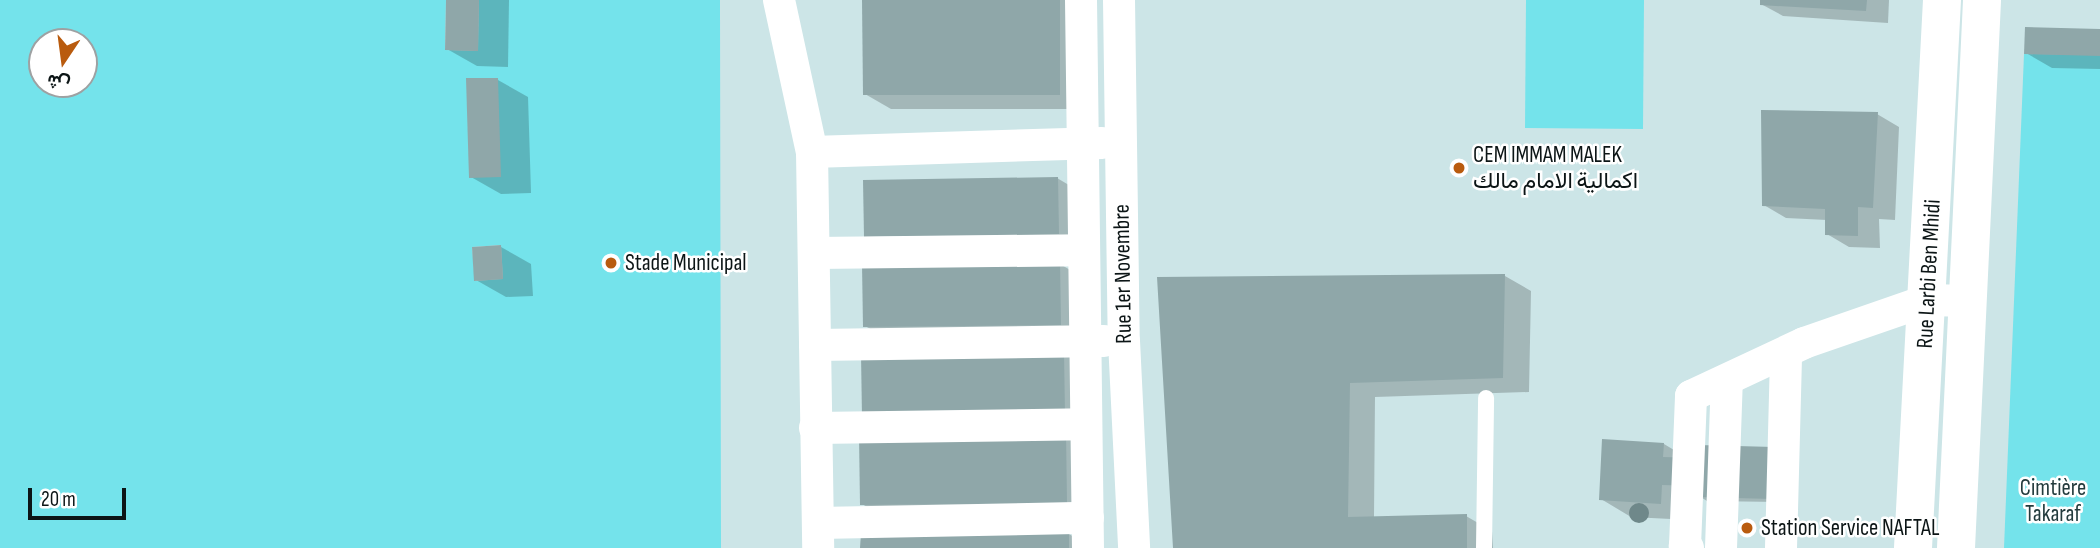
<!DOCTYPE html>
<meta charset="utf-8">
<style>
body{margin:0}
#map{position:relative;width:2100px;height:548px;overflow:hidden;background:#cce5e7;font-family:"Sofia Sans Condensed",Vazirmatn,sans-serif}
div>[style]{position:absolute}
.green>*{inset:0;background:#74e3eb}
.shadow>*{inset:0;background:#0003}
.building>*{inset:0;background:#8fa7a9}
.service>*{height:16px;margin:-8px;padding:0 8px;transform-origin:8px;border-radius:8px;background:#fff}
.minor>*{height:32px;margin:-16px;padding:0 16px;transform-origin:16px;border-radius:16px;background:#fff}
.tertiary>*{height:38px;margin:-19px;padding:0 19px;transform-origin:19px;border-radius:19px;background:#fff}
.trees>*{width:20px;height:20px;margin:-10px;border-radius:50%;background:#6f888a}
.dots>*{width:19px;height:19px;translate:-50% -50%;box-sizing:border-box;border:4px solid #fff;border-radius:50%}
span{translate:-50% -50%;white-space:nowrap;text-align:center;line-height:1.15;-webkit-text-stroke:5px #fff;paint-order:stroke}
.poi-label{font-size:23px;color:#0c1516}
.left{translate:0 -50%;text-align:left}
.street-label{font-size:23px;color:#0c1516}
.park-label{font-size:23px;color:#233b3d}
.north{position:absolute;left:28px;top:28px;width:70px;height:70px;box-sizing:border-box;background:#fff;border:2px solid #9ea1a2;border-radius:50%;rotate:193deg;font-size:19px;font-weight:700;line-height:28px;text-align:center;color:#0c1516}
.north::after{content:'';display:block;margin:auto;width:24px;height:32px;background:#b95b0e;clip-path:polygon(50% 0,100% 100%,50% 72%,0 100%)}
.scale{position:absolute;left:28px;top:488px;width:98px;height:32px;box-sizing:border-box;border:4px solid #0c1516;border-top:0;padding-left:9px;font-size:21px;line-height:24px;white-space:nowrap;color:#0c1516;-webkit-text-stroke:5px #fff;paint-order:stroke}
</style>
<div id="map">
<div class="green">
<div style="clip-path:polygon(evenodd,0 0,446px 0,445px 50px,478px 51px,479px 0,720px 0,721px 548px,0 548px,0 0,42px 42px,84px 42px,84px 84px,42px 84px,42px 42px,0 0,501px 245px,503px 279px,475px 281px,472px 247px,501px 245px)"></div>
<div style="clip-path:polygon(1526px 0,1644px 0,1643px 129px,1525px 128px)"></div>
<div style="clip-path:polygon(2024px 54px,2100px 55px,2100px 548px,2004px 548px)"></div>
</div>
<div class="shadow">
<div style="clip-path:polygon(448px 0,509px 0,508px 67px,477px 66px,447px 49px)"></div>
<div style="clip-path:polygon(864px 0,1086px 0,1085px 109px,891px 109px,865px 94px)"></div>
<div style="clip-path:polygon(1762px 0,1889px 0,1888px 23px,1783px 16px,1761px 4px)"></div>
<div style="clip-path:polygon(2100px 31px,2100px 69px,2052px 68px,2026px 53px)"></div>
<div style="clip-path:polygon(498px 80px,528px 97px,531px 193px,501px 194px,471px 177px)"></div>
<div style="clip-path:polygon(1877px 114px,1899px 127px,1895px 220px,1879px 219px,1880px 248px,1849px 247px,1827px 234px,1827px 220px,1786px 218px,1764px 205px)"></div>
<div style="clip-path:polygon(1057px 178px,1079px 191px,1080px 245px,888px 248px)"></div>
<div style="clip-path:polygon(501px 247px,531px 264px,533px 296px,506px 297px,476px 280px)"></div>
<div style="clip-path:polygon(1060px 264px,1082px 277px,1083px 337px,887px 338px,865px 326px)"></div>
<div style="clip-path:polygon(1505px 276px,1531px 291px,1529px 392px,1375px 397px,1374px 518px,1466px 516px,1492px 531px,1493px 548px,1175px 548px,1159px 279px)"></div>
<div style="clip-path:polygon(1064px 353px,1086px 366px,1087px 427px,886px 430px)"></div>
<div style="clip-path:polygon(1066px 433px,1092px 448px,1093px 517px,888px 519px,862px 504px)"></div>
<div style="clip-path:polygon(1664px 444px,1689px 459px,1781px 502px,1707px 501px,1699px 496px,1691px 520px,1631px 517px,1601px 499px)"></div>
<div style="clip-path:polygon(1069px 534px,1093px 548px,862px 548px)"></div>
</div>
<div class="building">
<div style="clip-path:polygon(446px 0,479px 0,478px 51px,445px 50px)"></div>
<div style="clip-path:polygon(862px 0,1060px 0,1060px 95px,863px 95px)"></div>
<div style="clip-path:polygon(1760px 0,1867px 0,1866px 11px,1760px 5px)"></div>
<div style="clip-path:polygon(2025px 27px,2100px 29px,2100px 56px,2024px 54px)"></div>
<div style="clip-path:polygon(466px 78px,498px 78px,501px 177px,469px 178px)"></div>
<div style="clip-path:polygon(1761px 110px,1878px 112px,1873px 208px,1858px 207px,1858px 236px,1825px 235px,1825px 209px,1762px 206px)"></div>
<div style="clip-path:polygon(1058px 177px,1059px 234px,864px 237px,863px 180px)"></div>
<div style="clip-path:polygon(501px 245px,503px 279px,474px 281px,472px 247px)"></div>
<div style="clip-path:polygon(1060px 262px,1061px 325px,863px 327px,862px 264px)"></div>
<div style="clip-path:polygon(1505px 274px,1503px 378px,1350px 383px,1348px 517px,1467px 514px,1467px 548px,1173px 548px,1157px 277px)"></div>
<div style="clip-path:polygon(1064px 351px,1065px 416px,862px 418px,861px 354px)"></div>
<div style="clip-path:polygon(1066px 432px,1067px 503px,860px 505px,859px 434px)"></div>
<div style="clip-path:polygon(1602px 439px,1664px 443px,1663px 457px,1698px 458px,1698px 445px,1774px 447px,1773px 499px,1697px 497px,1697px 486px,1662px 485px,1661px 504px,1599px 500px)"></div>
<div style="clip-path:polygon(1069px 532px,1069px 548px,860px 548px,861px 533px)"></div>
</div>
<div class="service">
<div style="left:1484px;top:548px;width:150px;rotate:-89.2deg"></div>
</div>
<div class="minor">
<div style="left:779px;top:0;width:156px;rotate:77.8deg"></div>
<div style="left:812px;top:152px;width:396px;rotate:89.1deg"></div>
<div style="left:1081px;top:0;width:548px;rotate:89.27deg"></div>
<div style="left:1119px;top:0;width:341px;rotate:89.2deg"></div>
<div style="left:1124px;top:341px;width:207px;rotate:87.2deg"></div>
<div style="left:812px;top:152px;width:290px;rotate:-1.8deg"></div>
<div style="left:815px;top:253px;width:269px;rotate:-0.6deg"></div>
<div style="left:815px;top:345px;width:289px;rotate:-0.8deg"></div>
<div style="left:815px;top:428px;width:270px;rotate:-0.8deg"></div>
<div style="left:818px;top:523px;width:270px;rotate:-1.1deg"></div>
<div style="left:1688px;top:548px;width:4px;rotate:-146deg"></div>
<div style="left:1685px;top:546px;width:150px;rotate:-87.7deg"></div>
<div style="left:1691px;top:396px;width:125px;rotate:-25.1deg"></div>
<div style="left:1804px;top:343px;width:131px;rotate:-19.1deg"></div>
<div style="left:1928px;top:300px;width:41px;rotate:1.4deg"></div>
<div style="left:1721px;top:548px;width:168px;rotate:-88deg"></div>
<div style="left:1781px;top:548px;width:196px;rotate:-88.5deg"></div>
</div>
<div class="tertiary">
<div style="left:1913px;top:548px;width:549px;rotate:-86.97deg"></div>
<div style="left:1956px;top:548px;width:549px;rotate:-87.28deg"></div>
</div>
<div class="trees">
<div style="left:1639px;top:513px"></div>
</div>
<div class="dots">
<div style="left:1459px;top:168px;background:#b95b0e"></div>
<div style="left:611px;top:263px;background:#b95b0e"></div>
<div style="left:1747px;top:528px;background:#b95b0e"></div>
</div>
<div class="poi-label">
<span class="left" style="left:1473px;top:168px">CEM IMMAM MALEK<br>اكمالية الامام مالك</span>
<span class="left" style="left:625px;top:263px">Stade Municipal</span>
<span class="left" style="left:1761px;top:528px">Station Service NAFTAL</span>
</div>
<div class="street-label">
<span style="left:1123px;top:274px;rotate:-91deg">Rue 1er Novembre</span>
<span style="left:1929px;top:274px;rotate:-87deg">Rue Larbi Ben Mhidi</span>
</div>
<div class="park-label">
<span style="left:2053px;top:501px">Cimtière<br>Takaraf</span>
</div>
<div class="north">ش</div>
<div class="scale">20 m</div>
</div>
